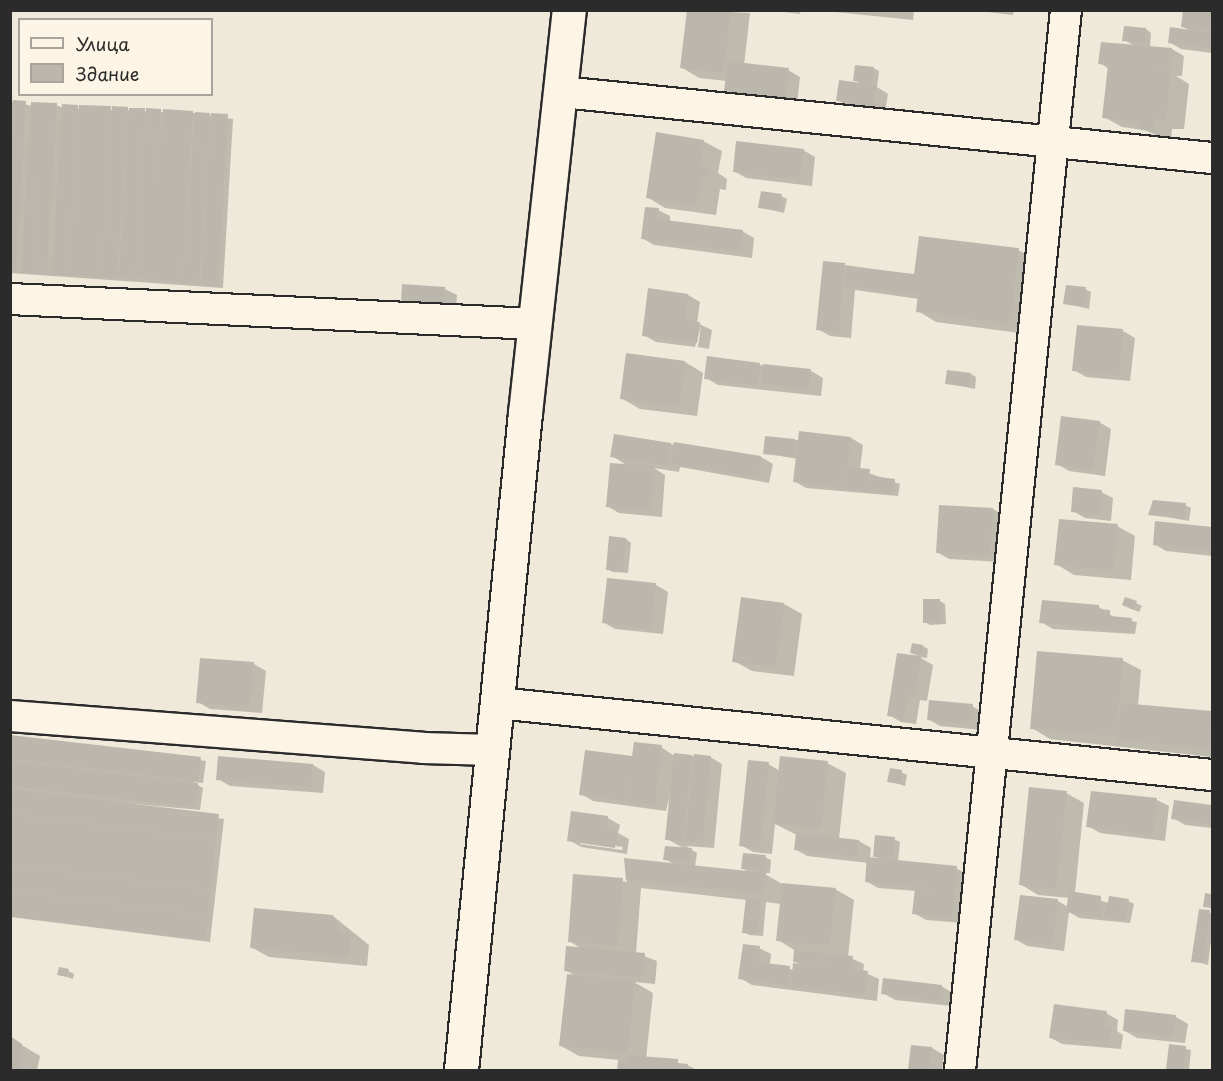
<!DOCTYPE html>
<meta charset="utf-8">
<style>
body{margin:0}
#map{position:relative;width:1223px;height:1081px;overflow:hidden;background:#efe9da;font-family:"Playpen Sans",sans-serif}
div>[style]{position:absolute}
.shadow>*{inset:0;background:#0003}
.building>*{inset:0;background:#bcb7ac}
.roads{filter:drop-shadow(2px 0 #2b2b2b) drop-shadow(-2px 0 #2b2b2b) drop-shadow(0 2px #2b2b2b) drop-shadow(0 -2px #2b2b2b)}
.minor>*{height:30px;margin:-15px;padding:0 15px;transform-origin:15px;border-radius:15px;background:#fcf5e5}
.major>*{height:33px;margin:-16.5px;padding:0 16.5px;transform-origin:16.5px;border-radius:16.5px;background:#fcf5e5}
span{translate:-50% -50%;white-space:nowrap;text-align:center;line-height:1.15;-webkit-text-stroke:4.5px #fcf5e5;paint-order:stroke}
.frame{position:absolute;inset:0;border:12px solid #2b2b2b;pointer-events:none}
.legend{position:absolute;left:18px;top:18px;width:195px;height:78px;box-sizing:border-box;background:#fcf5e5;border:2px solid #a8a49b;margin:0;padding:8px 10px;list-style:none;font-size:18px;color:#2b2b2b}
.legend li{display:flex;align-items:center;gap:12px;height:30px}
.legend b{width:30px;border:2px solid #a8a49b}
</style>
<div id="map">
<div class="shadow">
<div style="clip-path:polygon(689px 10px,750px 13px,744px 65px,788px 70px,800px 77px,797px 104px,738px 97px,726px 90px,727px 81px,699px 78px,681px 67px)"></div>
<div style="clip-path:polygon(768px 10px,801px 10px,800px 14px)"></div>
<div style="clip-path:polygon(816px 10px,914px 10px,913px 20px)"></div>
<div style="clip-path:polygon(970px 10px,1014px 10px,1013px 15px)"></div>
<div style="clip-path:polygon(1185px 10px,1212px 10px,1212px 53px,1181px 49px,1169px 42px,1191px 31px,1183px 27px)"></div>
<div style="clip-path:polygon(1146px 29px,1151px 33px,1150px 47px,1172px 49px,1184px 56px,1182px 76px,1176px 76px,1189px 84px,1184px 129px,1172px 129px,1171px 141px,1144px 130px,1122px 127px,1104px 117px,1109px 69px,1100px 63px,1135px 46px,1124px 40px)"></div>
<div style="clip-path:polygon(873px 68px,879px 71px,877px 87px,888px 94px,885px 112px,850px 107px,838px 100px,863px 85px,855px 80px)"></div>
<div style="clip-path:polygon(10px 101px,32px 106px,56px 105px,63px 108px,193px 113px,233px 119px,223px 288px,10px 273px)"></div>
<div style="clip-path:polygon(703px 141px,722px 151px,718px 173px,727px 179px,726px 190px,720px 189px,716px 215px,665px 208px,647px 197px)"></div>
<div style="clip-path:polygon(803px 150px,815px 157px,812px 186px,746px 178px,734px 171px)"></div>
<div style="clip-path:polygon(781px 196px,787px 199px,784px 213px,760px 207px)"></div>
<div style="clip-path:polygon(658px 210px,670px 216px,670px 222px,742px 231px,754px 238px,752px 258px,654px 245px,642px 238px)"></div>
<div style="clip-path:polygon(1018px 250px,1037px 260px,1028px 334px,936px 322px,918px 311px,919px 299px,855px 290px,851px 338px,830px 336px,818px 329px,845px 265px,922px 276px)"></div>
<div style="clip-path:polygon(403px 286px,445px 289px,457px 295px,456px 312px)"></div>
<div style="clip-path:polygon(1085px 289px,1091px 292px,1089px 309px,1065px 303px)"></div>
<div style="clip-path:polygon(688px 295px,700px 302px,697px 323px,712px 330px,709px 349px,698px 347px,701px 326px,695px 347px,656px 342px,644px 335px)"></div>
<div style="clip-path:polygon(1123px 331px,1135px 338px,1130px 381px,1086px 377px,1074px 370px)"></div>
<div style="clip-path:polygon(685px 362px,703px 373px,697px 416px,640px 409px,621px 398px)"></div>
<div style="clip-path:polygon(760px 365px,811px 371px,823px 378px,821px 396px,718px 385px,706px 378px)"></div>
<div style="clip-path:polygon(971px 374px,976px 377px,975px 389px,947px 383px)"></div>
<div style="clip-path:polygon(1099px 422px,1111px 429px,1105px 476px,1069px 471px,1057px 464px)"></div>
<div style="clip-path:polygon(851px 438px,863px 445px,860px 470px,900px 484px,898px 496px,806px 488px,794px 481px,797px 459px,765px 453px,794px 440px)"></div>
<div style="clip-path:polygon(671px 444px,761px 457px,773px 464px,769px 483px,680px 467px,679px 472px,654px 468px,665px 475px,662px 517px,619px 513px,607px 506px,628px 466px,612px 456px)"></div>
<div style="clip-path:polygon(1101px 492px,1113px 498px,1111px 521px,1085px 518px,1073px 511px)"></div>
<div style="clip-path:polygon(1185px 505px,1191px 508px,1189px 521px,1150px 514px)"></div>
<div style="clip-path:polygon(940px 506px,993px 509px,1005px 516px,1002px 562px,949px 559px,937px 552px)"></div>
<div style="clip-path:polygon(1157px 522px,1212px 528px,1212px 556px,1166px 551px,1154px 544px)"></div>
<div style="clip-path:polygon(1117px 526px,1135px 536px,1131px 580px,1074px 575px,1056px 564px)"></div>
<div style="clip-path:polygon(626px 539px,631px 543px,628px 573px,613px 572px,607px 569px)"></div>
<div style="clip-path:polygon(656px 585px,668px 592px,663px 634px,615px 629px,603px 622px)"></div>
<div style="clip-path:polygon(1126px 598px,1142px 606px,1139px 612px,1129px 608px)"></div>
<div style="clip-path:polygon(940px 601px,945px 604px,946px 624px,930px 625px,925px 622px)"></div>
<div style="clip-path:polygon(784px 604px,802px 614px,794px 676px,752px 671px,734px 661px)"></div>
<div style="clip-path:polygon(1099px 607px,1115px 618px,1137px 622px,1135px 634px,1053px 629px,1041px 622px)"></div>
<div style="clip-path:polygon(923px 646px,928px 649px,927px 658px,919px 657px,933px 665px,927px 701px,920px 700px,916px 724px,901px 722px,889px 715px,920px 657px,912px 653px)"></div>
<div style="clip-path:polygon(202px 660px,254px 664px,266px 671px,262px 713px,210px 709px,198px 702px)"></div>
<div style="clip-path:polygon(1122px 660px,1141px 670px,1138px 706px,1212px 713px,1212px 757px,1050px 739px,1032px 728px)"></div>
<div style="clip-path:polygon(972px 706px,984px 713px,982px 730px,940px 726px,928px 719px)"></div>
<div style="clip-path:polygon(10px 736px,206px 761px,203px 783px,193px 782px,203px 788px,200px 810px,80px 799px,224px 819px,210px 942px,10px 917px)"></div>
<div style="clip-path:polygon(661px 747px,673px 755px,710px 757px,722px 764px,714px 848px,686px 846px,697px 853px,695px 867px,750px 873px,742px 868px,765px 857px,771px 860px,770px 873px,763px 873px,784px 885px,835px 889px,854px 900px,848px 957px,864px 964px,863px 972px,879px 979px,877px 1001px,752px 985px,740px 978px,759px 948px,771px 954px,770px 965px,794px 970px,802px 965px,794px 961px,796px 951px,778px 940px,781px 904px,766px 902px,763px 936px,749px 935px,744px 932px,747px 900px,641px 888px,636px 953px,657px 961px,655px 984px,634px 982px,653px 993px,646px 1059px,687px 1065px,697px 1070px,618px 1070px,619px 1060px,579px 1056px,561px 1046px,576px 976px,565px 970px,582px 949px,569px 941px,574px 875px,627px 882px,625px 860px,675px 865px,665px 859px,685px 849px,667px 839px,673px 783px,666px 811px,593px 801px,581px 794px,634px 758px)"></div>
<div style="clip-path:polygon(827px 763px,846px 773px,839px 839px,859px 841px,871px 848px,870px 859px,882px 860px,874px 856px,894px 839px,900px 842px,898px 862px,956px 868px,968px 875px,964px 923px,926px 920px,914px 913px,916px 891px,878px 888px,866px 881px,868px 863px,807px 856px,795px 849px,797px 835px,775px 824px,772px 854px,753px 852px,741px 845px,768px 764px,780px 771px)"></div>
<div style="clip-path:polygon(313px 765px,325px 772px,323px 793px,230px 786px,218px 779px)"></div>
<div style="clip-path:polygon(901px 772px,907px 775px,905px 786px,889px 781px)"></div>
<div style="clip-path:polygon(1066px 793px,1084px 803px,1075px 893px,1109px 903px,1128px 901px,1134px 904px,1130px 923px,1079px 918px,1069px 912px,1064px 951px,1027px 946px,1015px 939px,1058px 901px,1068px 907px,1070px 898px,1038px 895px,1020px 884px)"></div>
<div style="clip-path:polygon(1157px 800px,1169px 806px,1165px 841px,1100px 833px,1088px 826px)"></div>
<div style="clip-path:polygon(1175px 802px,1212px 807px,1212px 828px,1185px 825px,1173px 818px)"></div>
<div style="clip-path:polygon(evenodd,573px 813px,608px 818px,620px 825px,618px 833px,629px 839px,627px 854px,581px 847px,569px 840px,573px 813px,580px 841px,623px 847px,622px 850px,580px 844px,580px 841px)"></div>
<div style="clip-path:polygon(1209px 912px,1212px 914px,1212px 932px,1208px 965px,1193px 961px)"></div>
<div style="clip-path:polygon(333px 916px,369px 945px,367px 966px,269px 957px,251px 947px)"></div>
<div style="clip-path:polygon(68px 971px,74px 974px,73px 979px,59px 974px)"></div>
<div style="clip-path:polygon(941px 986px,953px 993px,952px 1006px,895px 1000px,883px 993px)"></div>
<div style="clip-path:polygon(1106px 1013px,1118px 1020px,1117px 1031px,1123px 1035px,1121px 1049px,1062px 1044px,1051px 1038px)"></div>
<div style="clip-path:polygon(1176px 1017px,1188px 1024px,1185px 1043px,1137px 1038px,1125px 1031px)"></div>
<div style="clip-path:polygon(10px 1038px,40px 1056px,37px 1070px,10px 1070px)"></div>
<div style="clip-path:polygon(912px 1046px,932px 1048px,944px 1055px,942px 1070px,909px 1070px)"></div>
<div style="clip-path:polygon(1170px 1046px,1191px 1050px,1189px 1070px,1168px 1070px)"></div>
</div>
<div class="building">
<div style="clip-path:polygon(687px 10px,731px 10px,723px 73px,680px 68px)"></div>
<div style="clip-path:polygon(1183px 10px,1212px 10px,1212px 31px,1181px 27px)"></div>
<div style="clip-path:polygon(1124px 26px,1146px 28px,1145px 43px,1122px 41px)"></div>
<div style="clip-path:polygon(1170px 27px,1212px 33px,1211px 48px,1168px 43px)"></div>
<div style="clip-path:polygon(1101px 42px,1172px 48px,1170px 70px,1151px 69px,1171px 72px,1166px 120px,1154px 119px,1153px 131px,1141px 130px,1141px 122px,1102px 118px,1108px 65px,1098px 64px)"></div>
<div style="clip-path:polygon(728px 61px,789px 68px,785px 98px,724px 91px)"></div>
<div style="clip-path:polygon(855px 65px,874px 67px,872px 83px,853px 81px)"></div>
<div style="clip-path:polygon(839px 80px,876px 85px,874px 106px,836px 101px)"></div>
<div style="clip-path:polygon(13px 100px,26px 101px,16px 271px,10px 271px)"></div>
<div style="clip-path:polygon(31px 102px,57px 103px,47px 273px,35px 273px,41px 157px,34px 274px,21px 273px)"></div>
<div style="clip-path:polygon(62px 104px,78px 105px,68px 275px,52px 275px)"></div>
<div style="clip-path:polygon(79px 105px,111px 106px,101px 277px,69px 275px)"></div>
<div style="clip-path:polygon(112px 106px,128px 107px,117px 278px,102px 277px)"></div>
<div style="clip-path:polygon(129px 108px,145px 108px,135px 279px,119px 278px)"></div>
<div style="clip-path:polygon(146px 108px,161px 109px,157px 188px,163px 109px,193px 111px,182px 282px,136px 278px)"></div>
<div style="clip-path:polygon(195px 112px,210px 113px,199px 284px,183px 283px)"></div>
<div style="clip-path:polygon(211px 113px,228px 114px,218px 286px,201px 285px)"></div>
<div style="clip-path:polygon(656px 132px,704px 140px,700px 165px,710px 167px,707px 180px,702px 179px,697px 206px,646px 198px)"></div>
<div style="clip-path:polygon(736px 141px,804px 149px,800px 180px,733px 172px)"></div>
<div style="clip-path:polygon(761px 191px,782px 194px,779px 211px,758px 208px)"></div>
<div style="clip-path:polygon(645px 207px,659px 208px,658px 219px,743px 230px,740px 252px,641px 239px)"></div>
<div style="clip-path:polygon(919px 236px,1019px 248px,1014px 286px,1006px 286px,1015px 287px,1010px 324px,916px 312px,918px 294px,845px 286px,847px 266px,914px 274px)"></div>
<div style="clip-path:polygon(823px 261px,845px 263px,839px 332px,816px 330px)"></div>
<div style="clip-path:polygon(402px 284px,445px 287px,444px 306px,401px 304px)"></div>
<div style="clip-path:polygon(1066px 285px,1086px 287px,1083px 307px,1063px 304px)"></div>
<div style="clip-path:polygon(648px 288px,688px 294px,685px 320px,700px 322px,697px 343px,642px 336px)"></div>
<div style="clip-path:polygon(1077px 325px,1123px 329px,1119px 375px,1072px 371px)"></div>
<div style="clip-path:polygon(626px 353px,685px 361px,679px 407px,620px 399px)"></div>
<div style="clip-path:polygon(707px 356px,760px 363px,757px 386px,704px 379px)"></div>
<div style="clip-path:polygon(763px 364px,811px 369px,809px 390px,761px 384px)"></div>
<div style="clip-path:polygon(947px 370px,971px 373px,969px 387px,945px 384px)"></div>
<div style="clip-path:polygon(1061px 416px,1100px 421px,1093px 470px,1055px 465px)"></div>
<div style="clip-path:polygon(799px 431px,851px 437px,845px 488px,793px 482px)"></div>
<div style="clip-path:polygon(614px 434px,671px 443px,667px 466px,610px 457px)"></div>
<div style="clip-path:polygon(765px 436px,795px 439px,793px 457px,763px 454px)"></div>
<div style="clip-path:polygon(674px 442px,761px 456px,758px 477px,670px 464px)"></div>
<div style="clip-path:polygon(610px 463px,654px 466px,650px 511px,606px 507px)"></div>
<div style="clip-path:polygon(849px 467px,870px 469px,868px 491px,846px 489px)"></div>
<div style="clip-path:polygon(871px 476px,895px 479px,893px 494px,869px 490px)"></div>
<div style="clip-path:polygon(1073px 487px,1102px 490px,1099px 515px,1071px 512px)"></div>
<div style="clip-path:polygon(1153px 500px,1186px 503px,1184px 519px,1148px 515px)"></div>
<div style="clip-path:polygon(939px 505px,993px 508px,990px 556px,936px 553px)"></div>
<div style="clip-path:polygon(1059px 519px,1118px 524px,1113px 571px,1054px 565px)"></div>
<div style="clip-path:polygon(1155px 521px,1212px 527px,1212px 551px,1153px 545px)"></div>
<div style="clip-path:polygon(609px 536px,626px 538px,623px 571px,606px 570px)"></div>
<div style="clip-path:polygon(607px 578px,656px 583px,651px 629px,602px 623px)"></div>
<div style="clip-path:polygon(741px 597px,784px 603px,776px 667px,732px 662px)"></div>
<div style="clip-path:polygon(1125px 597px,1137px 601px,1134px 610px,1122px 605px)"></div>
<div style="clip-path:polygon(923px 599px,940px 599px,941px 622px,923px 623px)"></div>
<div style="clip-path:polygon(1042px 600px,1099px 605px,1099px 609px,1110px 610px,1110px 616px,1132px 618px,1130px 632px,1039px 623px)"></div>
<div style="clip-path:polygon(912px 643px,923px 645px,921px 655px,910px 653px)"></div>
<div style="clip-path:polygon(1037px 651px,1123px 658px,1116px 736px,1030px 729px)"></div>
<div style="clip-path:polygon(897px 653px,921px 656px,915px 696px,908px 695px,905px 718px,887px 716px)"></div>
<div style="clip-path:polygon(200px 658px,254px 662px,250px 707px,196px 703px)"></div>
<div style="clip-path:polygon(929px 700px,973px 704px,971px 724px,927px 720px)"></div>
<div style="clip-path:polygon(1121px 703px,1212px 711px,1209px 749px,1117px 740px)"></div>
<div style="clip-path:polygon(10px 735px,201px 757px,198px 781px,10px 759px)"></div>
<div style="clip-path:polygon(634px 742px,662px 745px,655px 805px,627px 801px,630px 777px,626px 801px,579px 795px,585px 750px,632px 756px)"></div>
<div style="clip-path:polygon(674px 753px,692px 755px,683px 841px,665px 840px)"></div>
<div style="clip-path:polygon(694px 754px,711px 756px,703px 842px,685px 841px)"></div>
<div style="clip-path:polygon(218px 756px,313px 764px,311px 787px,216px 780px)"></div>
<div style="clip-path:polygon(780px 756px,828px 761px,821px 829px,773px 824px)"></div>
<div style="clip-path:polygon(748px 760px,769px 762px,760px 848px,739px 846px)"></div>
<div style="clip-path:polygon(10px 761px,198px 783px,195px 807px,10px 786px)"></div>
<div style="clip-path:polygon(890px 768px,902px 770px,900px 784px,887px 782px)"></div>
<div style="clip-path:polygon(1029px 787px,1067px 791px,1056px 889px,1019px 885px)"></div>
<div style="clip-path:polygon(10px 789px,219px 814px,216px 839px,10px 813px)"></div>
<div style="clip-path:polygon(1091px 791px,1157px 798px,1153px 835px,1086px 827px)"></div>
<div style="clip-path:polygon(1174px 800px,1212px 805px,1212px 824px,1171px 819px)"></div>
<div style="clip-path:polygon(571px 811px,608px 816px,606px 829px,618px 831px,615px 848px,567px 841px)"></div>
<div style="clip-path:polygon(10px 814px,215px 840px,211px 889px,10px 864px)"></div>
<div style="clip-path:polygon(796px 833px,859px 840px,857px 857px,794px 850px)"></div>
<div style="clip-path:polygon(875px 835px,895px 837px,893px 858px,873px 857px)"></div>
<div style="clip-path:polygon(665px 846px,692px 848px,690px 862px,663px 860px)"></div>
<div style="clip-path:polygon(743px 853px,766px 855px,764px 871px,741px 869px)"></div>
<div style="clip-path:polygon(867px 857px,957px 866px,952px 917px,912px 914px,915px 888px,936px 889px,865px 882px)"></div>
<div style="clip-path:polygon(624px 858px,766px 873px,764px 894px,626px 880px)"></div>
<div style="clip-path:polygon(10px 865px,211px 890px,208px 915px,10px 890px)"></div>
<div style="clip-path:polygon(573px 874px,623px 878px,618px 946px,568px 942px)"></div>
<div style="clip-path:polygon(782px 883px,836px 888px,830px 946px,776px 941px)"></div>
<div style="clip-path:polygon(10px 891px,208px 916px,204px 940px,10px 916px)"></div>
<div style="clip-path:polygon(1069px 891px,1101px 896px,1101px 918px,1066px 912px)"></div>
<div style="clip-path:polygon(1205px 893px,1212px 894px,1212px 908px,1203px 907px)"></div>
<div style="clip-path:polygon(1020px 895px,1058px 899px,1052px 945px,1014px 940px)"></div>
<div style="clip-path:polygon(1109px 896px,1129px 899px,1125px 920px,1105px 917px)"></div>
<div style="clip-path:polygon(746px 897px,761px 898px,757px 934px,742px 933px)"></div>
<div style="clip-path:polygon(254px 908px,333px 915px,341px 932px,351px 933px,349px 957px,250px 948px)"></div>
<div style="clip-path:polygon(1199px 909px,1210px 910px,1203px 963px,1191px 962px)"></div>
<div style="clip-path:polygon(743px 944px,760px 946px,758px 962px,790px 966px,788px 985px,738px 979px)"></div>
<div style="clip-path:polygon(566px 946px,645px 953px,643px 978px,564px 971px)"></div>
<div style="clip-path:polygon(794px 950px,853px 956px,851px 969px,868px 971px,865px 995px,791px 987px,793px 963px,841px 967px,793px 962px)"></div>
<div style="clip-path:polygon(59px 967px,69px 969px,67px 977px,57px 975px)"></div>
<div style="clip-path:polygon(567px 974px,635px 981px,628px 1053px,559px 1046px)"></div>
<div style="clip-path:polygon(883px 978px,942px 985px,940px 1001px,881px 994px)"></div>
<div style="clip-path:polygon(1054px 1004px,1107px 1011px,1105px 1026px,1112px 1026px,1109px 1043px,1049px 1038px)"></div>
<div style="clip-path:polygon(1125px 1009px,1176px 1015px,1173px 1037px,1123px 1031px)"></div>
<div style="clip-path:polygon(10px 1036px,22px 1044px,19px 1070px,10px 1070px)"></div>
<div style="clip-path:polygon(1169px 1044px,1186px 1046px,1184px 1070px,1166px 1070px)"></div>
<div style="clip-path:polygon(911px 1045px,932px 1047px,929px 1070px,908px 1070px)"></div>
<div style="clip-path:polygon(627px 1055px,678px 1059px,678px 1063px,688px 1064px,687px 1070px,617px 1070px,618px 1060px,626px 1061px)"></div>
</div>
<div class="roads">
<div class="minor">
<div style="left:562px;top:92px;width:653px;rotate:5.8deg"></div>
<div style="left:10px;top:299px;width:526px;rotate:2.73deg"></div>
<div style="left:497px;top:703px;width:719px;rotate:5.75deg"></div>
<div style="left:10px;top:716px;width:414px;rotate:4.4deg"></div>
<div style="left:423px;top:748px;width:70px;rotate:1.6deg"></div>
<div style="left:960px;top:1070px;width:1065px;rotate:-84.29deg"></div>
</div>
<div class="major">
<div style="left:461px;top:1070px;width:660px;rotate:-84.44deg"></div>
<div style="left:525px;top:413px;width:405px;rotate:-83.8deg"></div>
</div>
</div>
<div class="frame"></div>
<ul class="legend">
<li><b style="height:8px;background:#fcf5e5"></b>Улица</li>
<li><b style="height:16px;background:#bcb7ac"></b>Здание</li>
</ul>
</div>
